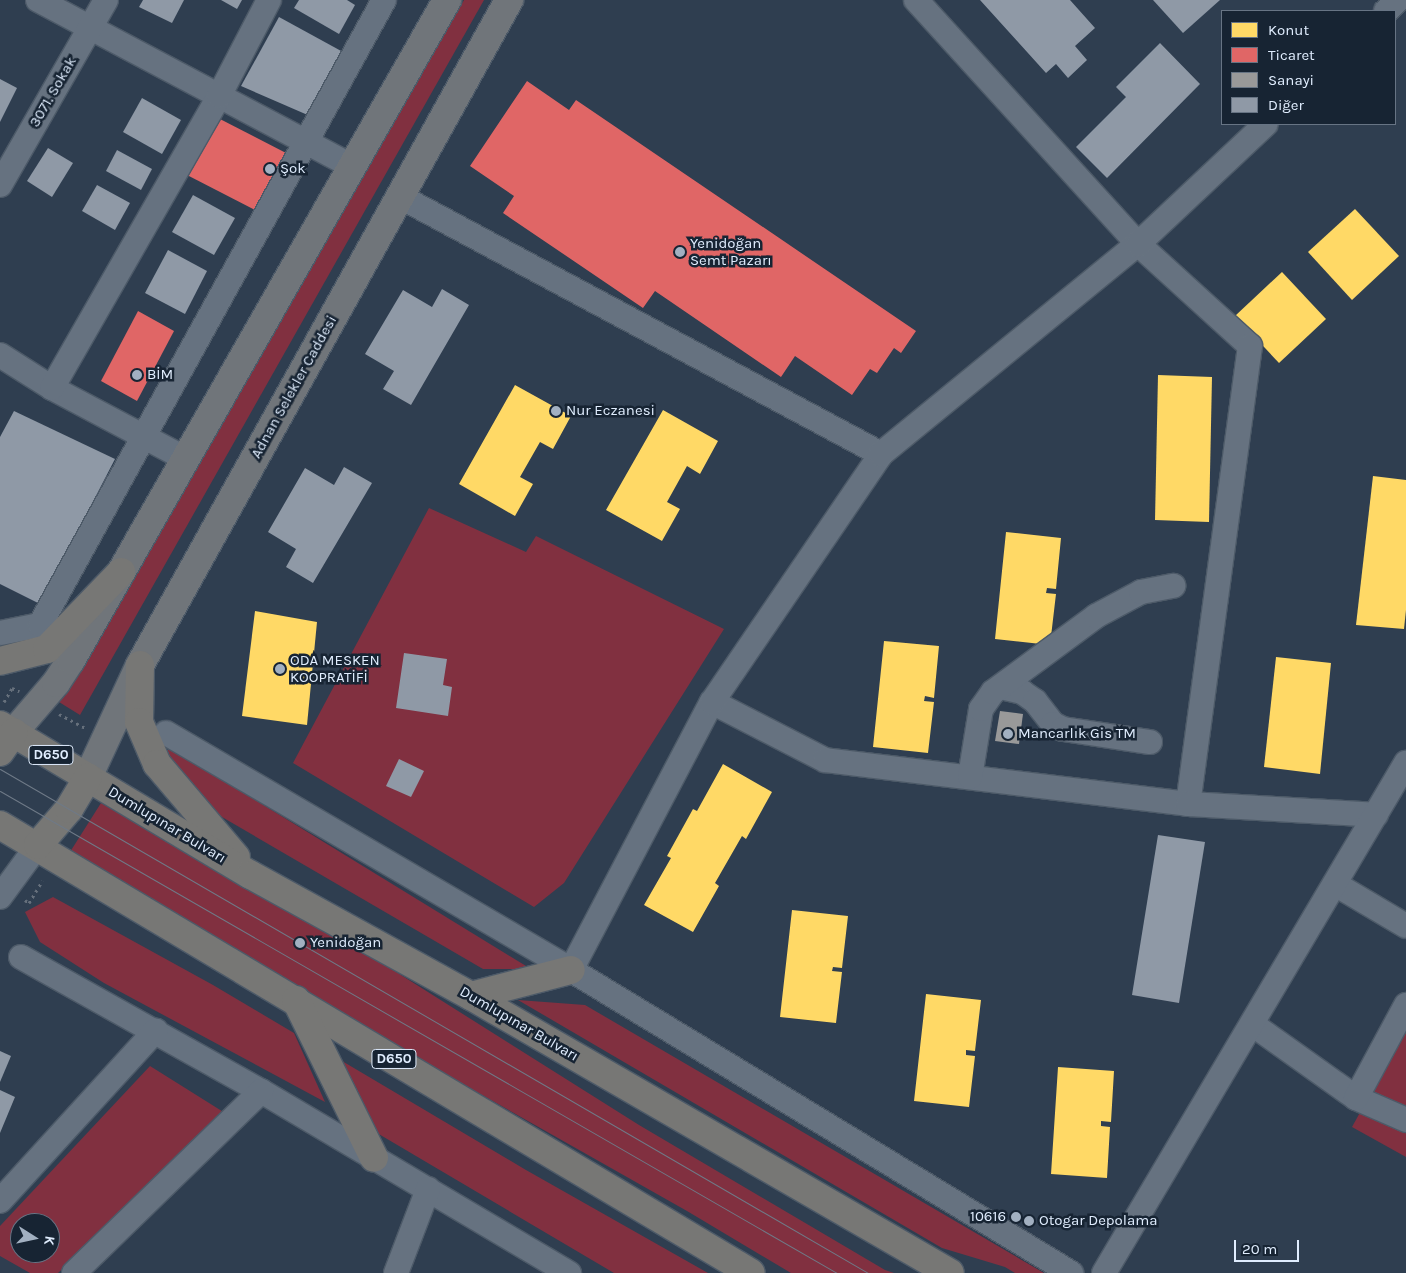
<!DOCTYPE html>
<meta charset="utf-8">
<style>
body{margin:0}
#map{position:relative;width:1406px;height:1273px;overflow:hidden;background:#2f3e50;font-family:Karla,sans-serif}
div>[style]{position:absolute}
.green>*{inset:0;background:#813040}
.homes>*{inset:0;background:#ffd966}
.shops>*{inset:0;background:#e06666}
.industry>*{inset:0;background:#999}
.building>*{inset:0;background:#8f99a6}
.path>*{height:3px;margin-top:-1.5px;transform-origin:0;background:repeating-linear-gradient(90deg,#66707c 0 2.5px,transparent 0 6.5px)}
.roads{filter:drop-shadow(1px 0 #4d5a68) drop-shadow(-1px 0 #4d5a68) drop-shadow(0 1px #4d5a68) drop-shadow(0 -1px #4d5a68)}
.minor>*{height:24px;margin:-12px;padding:0 12px;transform-origin:12px;border-radius:12px;background:#667280}
.major>*{height:28px;margin:-14px;padding:0 14px;transform-origin:14px;border-radius:14px;background:#70757a}
.highway>*{height:28px;margin:-14px;padding:0 14px;transform-origin:14px;border-radius:14px;background:#777775}
.tram>*{height:1px;margin:-0.5px;padding:0 0.5px;transform-origin:0.5px;border-radius:0.5px;background:#6f7a87}
.dots>*{width:14px;height:14px;translate:-50% -50%;box-sizing:border-box;border:2px solid #172433;border-radius:50%}
span{translate:-50% -50%;white-space:nowrap;text-align:center;line-height:1.15;-webkit-text-stroke:5px #172433;paint-order:stroke}
.shield-label span{padding:1px 4px;background:#172433;border:1px solid;border-radius:4px;-webkit-text-stroke-width:0}
.shield-label{font-size:14px;color:#e0edfe;font-weight:700}
.street-label{font-size:15px;color:#e0edfe}
.poi-label{font-size:15px;color:#e0edfe}
.left{translate:0 -50%;text-align:left}
.right{translate:-100% -50%;text-align:right}
.legend{position:absolute;left:1221px;top:10px;width:175px;height:115px;box-sizing:border-box;background:#172433;border:1px solid #677484;margin:0;padding:6px 9px;list-style:none;font-size:15px;color:#e0edfe}
.legend li{display:flex;align-items:center;gap:10px;height:25px}
.legend b{width:25px;border:1px solid #677484}
.north{position:absolute;left:10px;top:1213px;width:50px;height:50px;box-sizing:border-box;background:#172433;border:1px solid #677484;border-radius:50%;rotate:100deg;font-size:14px;font-weight:700;line-height:20px;text-align:center;color:#e0edfe}
.north::after{content:'';display:block;margin:auto;width:18px;height:22px;background:#a2b0c1;clip-path:polygon(50% 0,100% 100%,50% 72%,0 100%)}
.scale{position:absolute;left:1234px;top:1240px;width:65px;height:22px;box-sizing:border-box;border:2px solid #e0edfe;border-top:0;padding-left:6px;font-size:15px;line-height:18px;white-space:nowrap;color:#e0edfe;-webkit-text-stroke:4px #172433;paint-order:stroke}
</style>
<div id="map">
<div class="green">
<div style="clip-path:polygon(464px 0,484px 0,80px 715px,59px 702px)"></div>
<div style="clip-path:polygon(429px 508px,526px 552px,536px 536px,724px 629px,564px 883px,534px 907px,293px 763px)"></div>
<div style="clip-path:polygon(172px 749px,531px 969px,483px 969px,203px 806px,160px 752px)"></div>
<div style="clip-path:polygon(101px 803px,393px 970px,639px 1125px,885px 1270px,894px 1273px,791px 1273px,687px 1211px,376px 1035px,70px 852px)"></div>
<div style="clip-path:polygon(53px 897px,213px 985px,294px 1033px,325px 1102px,104px 983px,40px 942px,25px 912px)"></div>
<div style="clip-path:polygon(518px 1000px,585px 1005px,1044px 1273px,1015px 1273px,1005px 1267px,942px 1248px)"></div>
<div style="clip-path:polygon(1406px 1029px,1406px 1157px,1352px 1127px)"></div>
<div style="clip-path:polygon(337px 1058px,526px 1170px,708px 1273px,614px 1273px,377px 1133px)"></div>
<div style="clip-path:polygon(evenodd,150px 1066px,225px 1113px,58px 1273px,30px 1273px,0 1256px,0 1226px,150px 1066px,20px 1223px,50px 1223px,50px 1253px,20px 1253px,20px 1223px)"></div>
</div>
<div class="homes">
<div style="clip-path:polygon(1355px 209px,1399px 256px,1352px 300px,1308px 252px)"></div>
<div style="clip-path:polygon(1282px 272px,1326px 319px,1279px 363px,1235px 316px)"></div>
<div style="clip-path:polygon(1158px 375px,1212px 377px,1209px 522px,1155px 520px)"></div>
<div style="clip-path:polygon(515px 385px,571px 416px,553px 449px,540px 442px,520px 477px,533px 484px,515px 516px,459px 484px)"></div>
<div style="clip-path:polygon(663px 410px,718px 441px,700px 474px,687px 466px,667px 502px,680px 509px,662px 541px,606px 510px)"></div>
<div style="clip-path:polygon(1373px 476px,1406px 480px,1406px 610px,1404px 629px,1356px 625px)"></div>
<div style="clip-path:polygon(1006px 532px,1061px 538px,1056px 589px,1047px 588px,1046px 593px,1056px 594px,1050px 645px,995px 639px)"></div>
<div style="clip-path:polygon(255px 611px,317px 622px,307px 725px,242px 716px)"></div>
<div style="clip-path:polygon(884px 641px,939px 646px,934px 698px,925px 696px,924px 701px,934px 702px,928px 753px,873px 747px)"></div>
<div style="clip-path:polygon(1276px 657px,1331px 663px,1320px 774px,1264px 767px)"></div>
<div style="clip-path:polygon(723px 764px,772px 792px,746px 839px,742px 836px,715px 883px,719px 886px,693px 932px,644px 905px,671px 858px,667px 856px,693px 809px,697px 811px)"></div>
<div style="clip-path:polygon(792px 910px,848px 916px,842px 968px,833px 967px,832px 971px,842px 972px,836px 1023px,780px 1017px)"></div>
<div style="clip-path:polygon(926px 994px,981px 1000px,975px 1051px,966px 1050px,966px 1055px,975px 1056px,969px 1107px,914px 1101px)"></div>
<div style="clip-path:polygon(1058px 1067px,1114px 1071px,1111px 1122px,1101px 1121px,1101px 1126px,1110px 1127px,1107px 1178px,1051px 1174px)"></div>
</div>
<div class="shops">
<div style="clip-path:polygon(527px 81px,569px 110px,576px 100px,916px 331px,901px 353px,894px 348px,877px 373px,870px 369px,852px 395px,795px 356px,781px 377px,655px 291px,643px 308px,503px 213px,514px 196px,470px 166px)"></div>
<div style="clip-path:polygon(218px 118px,286px 153px,257px 211px,187px 175px)"></div>
<div style="clip-path:polygon(138px 311px,174px 331px,137px 401px,101px 381px)"></div>
</div>
<div class="industry">
<div style="clip-path:polygon(1000px 711px,1023px 714px,1019px 744px,995px 741px)"></div>
</div>
<div class="building">
<div style="clip-path:polygon(143px 0,184px 0,172px 23px,139px 7px)"></div>
<div style="clip-path:polygon(221px 0,242px 0,237px 9px)"></div>
<div style="clip-path:polygon(299px 0,347px 0,355px 5px,339px 34px,294px 8px)"></div>
<div style="clip-path:polygon(980px 0,1070px 0,1095px 28px,1075px 46px,1087px 60px,1068px 78px,1056px 64px,1046px 73px)"></div>
<div style="clip-path:polygon(1153px 0,1220px 0,1183px 33px)"></div>
<div style="clip-path:polygon(279px 17px,343px 52px,310px 116px,241px 86px)"></div>
<div style="clip-path:polygon(1160px 43px,1200px 84px,1107px 178px,1076px 147px,1126px 97px,1116px 87px)"></div>
<div style="clip-path:polygon(0 79px,17px 88px,0 122px)"></div>
<div style="clip-path:polygon(142px 98px,181px 120px,162px 154px,123px 132px)"></div>
<div style="clip-path:polygon(48px 148px,73px 163px,52px 197px,27px 181px)"></div>
<div style="clip-path:polygon(117px 150px,152px 169px,141px 190px,106px 171px)"></div>
<div style="clip-path:polygon(97px 185px,130px 203px,115px 230px,82px 211px)"></div>
<div style="clip-path:polygon(193px 195px,235px 218px,214px 255px,172px 232px)"></div>
<div style="clip-path:polygon(168px 250px,207px 271px,185px 314px,145px 293px)"></div>
<div style="clip-path:polygon(442px 289px,469px 305px,411px 405px,383px 389px,394px 371px,365px 354px,403px 290px,432px 307px)"></div>
<div style="clip-path:polygon(14px 411px,115px 459px,40px 604px,0 584px,0 437px)"></div>
<div style="clip-path:polygon(344px 467px,372px 483px,313px 583px,286px 567px,296px 549px,268px 532px,305px 468px,334px 485px)"></div>
<div style="clip-path:polygon(404px 653px,447px 659px,443px 685px,452px 687px,448px 716px,396px 708px)"></div>
<div style="clip-path:polygon(399px 759px,424px 771px,411px 797px,386px 786px)"></div>
<div style="clip-path:polygon(1158px 835px,1205px 842px,1179px 1003px,1132px 995px)"></div>
<div style="clip-path:polygon(0 1051px,11px 1056px,0 1082px)"></div>
<div style="clip-path:polygon(0 1090px,15px 1097px,0 1133px)"></div>
</div>
<div class="path">
<div style="left:4px;top:702px;width:16px;rotate:-60deg"></div>
<div style="left:12px;top:688px;width:8px;rotate:23deg"></div>
<div style="left:59px;top:714px;width:30px;rotate:28deg"></div>
<div style="left:25px;top:900px;width:5px;rotate:37deg"></div>
<div style="left:29px;top:903px;width:26px;rotate:-59deg"></div>
</div>
<div class="roads">
<div class="minor">
<div style="left:38px;top:0;width:354px;rotate:27.9deg"></div>
<div style="left:916px;top:0;width:330px;rotate:47.7deg"></div>
<div style="left:1138px;top:244px;width:151px;rotate:42.3deg"></div>
<div style="left:1250px;top:346px;width:462px;rotate:97.7deg"></div>
<div style="left:1386px;top:11px;width:16px;rotate:-43deg"></div>
<div style="left:0;top:185px;width:213px;rotate:-60.2deg"></div>
<div style="left:399px;top:196px;width:547px;rotate:28.16deg"></div>
<div style="left:0;top:355px;width:62px;rotate:32.4deg"></div>
<div style="left:52px;top:388px;width:152px;rotate:27.9deg"></div>
<div style="left:52px;top:388px;width:336px;rotate:-60.2deg"></div>
<div style="left:219px;top:96px;width:108px;rotate:-62.5deg"></div>
<div style="left:0;top:633px;width:41px;rotate:-11.3deg"></div>
<div style="left:40px;top:625px;width:713px;rotate:-61.17deg"></div>
<div style="left:1001px;top:687px;width:22px;rotate:13deg"></div>
<div style="left:1022px;top:692px;width:16px;rotate:35deg"></div>
<div style="left:1035px;top:701px;width:29px;rotate:52deg"></div>
<div style="left:1053px;top:724px;width:11px;rotate:27deg"></div>
<div style="left:1063px;top:729px;width:88px;rotate:8.5deg"></div>
<div style="left:712px;top:702px;width:127px;rotate:27.2deg"></div>
<div style="left:825px;top:760px;width:366px;rotate:6.9deg"></div>
<div style="left:1188px;top:804px;width:188px;rotate:3.3deg"></div>
<div style="left:166px;top:733px;width:469px;rotate:30.3deg"></div>
<div style="left:571px;top:970px;width:585px;rotate:31.22deg"></div>
<div style="left:970px;top:777px;width:69px;rotate:-80.8deg"></div>
<div style="left:981px;top:709px;width:21px;rotate:-55deg"></div>
<div style="left:993px;top:692px;width:128px;rotate:-36.4deg"></div>
<div style="left:1096px;top:616px;width:51px;rotate:-28.1deg"></div>
<div style="left:1141px;top:592px;width:33px;rotate:-11deg"></div>
<div style="left:1335px;top:884px;width:82px;rotate:30.6deg"></div>
<div style="left:0;top:897px;width:64px;rotate:-53.8deg"></div>
<div style="left:21px;top:957px;width:275px;rotate:29.2deg"></div>
<div style="left:261px;top:1091px;width:358px;rotate:30.6deg"></div>
<div style="left:571px;top:970px;width:303px;rotate:-62.3deg"></div>
<div style="left:712px;top:702px;width:300px;rotate:-55.7deg"></div>
<div style="left:881px;top:454px;width:332px;rotate:-39.3deg"></div>
<div style="left:1138px;top:244px;width:175px;rotate:-43.2deg"></div>
<div style="left:1252px;top:1024px;width:128px;rotate:35.4deg"></div>
<div style="left:1356px;top:1098px;width:55px;rotate:23.7deg"></div>
<div style="left:1356px;top:1098px;width:106px;rotate:-61.7deg"></div>
<div style="left:0;top:1201px;width:231px;rotate:-47.6deg"></div>
<div style="left:74px;top:1273px;width:261px;rotate:-44.2deg"></div>
<div style="left:396px;top:1273px;width:90px;rotate:-69.1deg"></div>
<div style="left:1104px;top:1273px;width:593px;rotate:-59.37deg"></div>
</div>
<div class="major">
<div style="left:14px;top:732px;width:65px;rotate:-49.4deg"></div>
<div style="left:56px;top:683px;width:27px;rotate:-57deg"></div>
<div style="left:71px;top:660px;width:760px;rotate:-60.33deg"></div>
<div style="left:88px;top:777px;width:123px;rotate:-65.1deg"></div>
<div style="left:140px;top:665px;width:761px;rotate:-60.97deg"></div>
</div>
<div class="highway">
<div style="left:0;top:661px;width:49px;rotate:-14.3deg"></div>
<div style="left:47px;top:649px;width:107px;rotate:-46.1deg"></div>
<div style="left:140px;top:665px;width:57px;rotate:91deg"></div>
<div style="left:139px;top:722px;width:46px;rotate:66.8deg"></div>
<div style="left:157px;top:764px;width:122px;rotate:49.7deg"></div>
<div style="left:0;top:725px;width:292px;rotate:30.9deg"></div>
<div style="left:251px;top:875px;width:251px;rotate:28.8deg"></div>
<div style="left:471px;top:996px;width:553px;rotate:30.04deg"></div>
<div style="left:0;top:752px;width:24px;rotate:-55deg"></div>
<div style="left:0;top:825px;width:874px;rotate:30.82deg"></div>
<div style="left:38px;top:845px;width:48px;rotate:-49.3deg"></div>
<div style="left:69px;top:809px;width:37px;rotate:-59deg"></div>
<div style="left:471px;top:996px;width:103px;rotate:-14.6deg"></div>
<div style="left:296px;top:1000px;width:176px;rotate:63.7deg"></div>
</div>
</div>
<div class="tram">
<div style="left:0;top:769px;width:1004px;rotate:30.14deg"></div>
<div style="left:0;top:791px;width:966px;rotate:29.94deg"></div>
</div>
<div class="dots">
<div style="left:270px;top:169px;background:#a2b0c1"></div>
<div style="left:680px;top:252px;background:#a2b0c1"></div>
<div style="left:137px;top:375px;background:#a2b0c1"></div>
<div style="left:556px;top:411px;background:#a2b0c1"></div>
<div style="left:280px;top:669px;background:#a2b0c1"></div>
<div style="left:1008px;top:734px;background:#a2b0c1"></div>
<div style="left:300px;top:943px;background:#a2b0c1"></div>
<div style="left:1016px;top:1217px;background:#a2b0c1"></div>
<div style="left:1029px;top:1221px;background:#a2b0c1"></div>
</div>
<div class="shield-label">
<span style="left:51px;top:755px">D650</span>
<span style="left:394px;top:1059px">D650</span>
</div>
<div class="street-label">
<span style="left:53px;top:92px;rotate:-60deg">3071. Sokak</span>
<span style="left:294px;top:387px;rotate:-61deg">Adnan Selekler Caddesi</span>
<span style="left:167px;top:825px;rotate:31deg">Dumlupınar Bulvarı</span>
<span style="left:519px;top:1024px;rotate:30deg">Dumlupınar Bulvarı</span>
</div>
<div class="poi-label">
<span class="left" style="left:280px;top:169px">Şok</span>
<span class="left" style="left:690px;top:252px">Yenidoğan<br>Semt Pazarı</span>
<span class="left" style="left:147px;top:375px">BİM</span>
<span class="left" style="left:566px;top:411px">Nur Eczanesi</span>
<span class="left" style="left:290px;top:669px">ODA MESKEN<br>KOOPRATİFİ</span>
<span class="left" style="left:1018px;top:734px">Mancarlık Gis TM</span>
<span class="left" style="left:310px;top:943px">Yenidoğan</span>
<span class="right" style="left:1006px;top:1217px">10616</span>
<span class="left" style="left:1039px;top:1221px">Otogar Depolama</span>
</div>
<ul class="legend">
<li><b style="height:14px;background:#ffd966"></b>Konut</li>
<li><b style="height:14px;background:#e06666"></b>Ticaret</li>
<li><b style="height:14px;background:#999"></b>Sanayi</li>
<li><b style="height:14px;background:#8f99a6"></b>Diğer</li>
</ul>
<div class="north">K</div>
<div class="scale">20 m</div>
</div>
